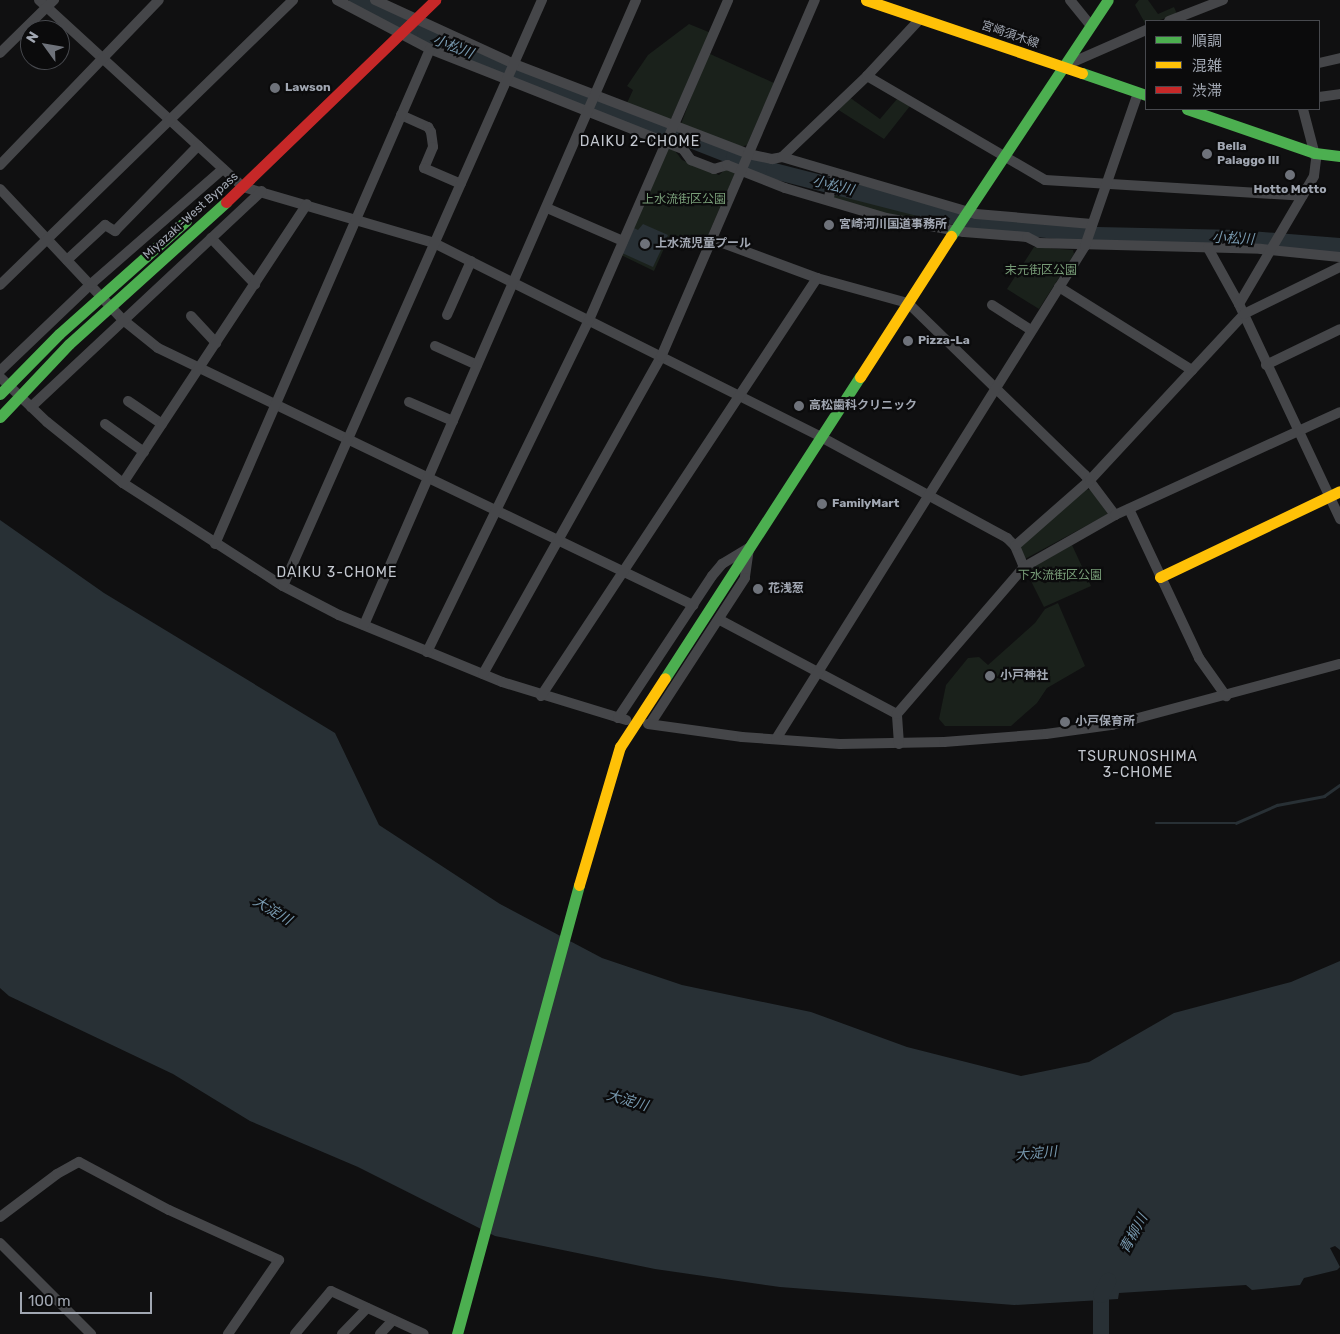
<!DOCTYPE html>
<meta charset="utf-8">
<style>
body{margin:0}
#map{position:relative;width:1340px;height:1334px;overflow:hidden;background:#101011;font-family:Rubik,"Noto Sans JP",sans-serif}
div>[style]{position:absolute}
.green>*{inset:0;background:#1a211b}
.water>*{inset:0;background:#283035}
.stream>*{height:2.5px;margin:-1.25px;padding:0 1.25px;transform-origin:1.25px;border-radius:1.25px;background:#283035}
.river>*{height:16px;margin:-8px;padding:0 8px;transform-origin:8px;border-radius:8px;background:#283035}
.street>*{height:10px;margin:-5px;padding:0 5px;transform-origin:5px;border-radius:5px;background:#454649}
.fast>*{height:11px;margin:-5.5px;padding:0 5.5px;transform-origin:5.5px;border-radius:5.5px;background:#4caf50}
.slow>*{height:11px;margin:-5.5px;padding:0 5.5px;transform-origin:5.5px;border-radius:5.5px;background:#ffc107}
.jam>*{height:11px;margin:-5.5px;padding:0 5.5px;transform-origin:5.5px;border-radius:5.5px;background:#c62828}
.dots>*{width:14px;height:14px;translate:-50% -50%;box-sizing:border-box;border:2px solid #0b0b0c;border-radius:50%}
span{translate:-50% -50%;white-space:nowrap;text-align:center;line-height:1.15;-webkit-text-stroke:4.5px #0b0b0c;paint-order:stroke}
.street-label{font-size:12px;color:#a1a7b2}
.poi-label{font-size:12px;color:#a1a7b2;font-weight:700}
.left{translate:0 -50%;text-align:left}
.park-label{font-size:12px;color:#789d78}
.water-label{font-size:14px;color:#7798ae;font-style:italic}
.neighbourhood-label{font-size:14px;color:#c2c6ce;letter-spacing:1px}
.legend{position:absolute;left:1145px;top:20px;width:175px;height:90px;box-sizing:border-box;background:#0b0b0c;border:1px solid #47494e;margin:0;padding:6px 9px;list-style:none;font-size:15px;color:#a1a7b2}
.legend li{display:flex;align-items:center;gap:10px;height:25px}
.legend b{width:25px;border:1px solid #47494e}
.north{position:absolute;left:20px;top:20px;width:50px;height:50px;box-sizing:border-box;background:#0b0b0c;border:1px solid #47494e;border-radius:50%;rotate:302deg;font-size:14px;font-weight:700;line-height:20px;text-align:center;color:#a1a7b2}
.north::after{content:'';display:block;margin:auto;width:18px;height:22px;background:#6e727a;clip-path:polygon(50% 0,100% 100%,50% 72%,0 100%)}
.scale{position:absolute;left:20px;top:1292px;width:132px;height:22px;box-sizing:border-box;border:2px solid #a1a7b2;border-top:0;padding-left:6px;font-size:15px;line-height:18px;white-space:nowrap;color:#a1a7b2;-webkit-text-stroke:4px #0b0b0c;paint-order:stroke}
</style>
<div id="map">
<div class="green">
<div style="clip-path:polygon(1139px 0,1148px 0,1158px 14px,1174px 7px,1177px 14px,1157px 21px,1146px 21px,1146px 25px,1135px 5px)"></div>
<div style="clip-path:polygon(689px 24px,711px 33px,670px 121px,627px 103px,633px 90px,627px 86px,648px 55px)"></div>
<div style="clip-path:polygon(708px 53px,774px 83px,747px 145px,741px 147px,681px 124px)"></div>
<div style="clip-path:polygon(849px 97px,880px 119px,897px 99px,910px 106px,884px 139px,837px 109px)"></div>
<div style="clip-path:polygon(668px 148px,673px 148px,682px 160px,719px 175px,728px 167px,735px 173px,702px 249px,670px 235px,654px 271px,621px 255px)"></div>
<div style="clip-path:polygon(838px 176px,956px 209px,945px 225px,886px 217px,832px 200px)"></div>
<div style="clip-path:polygon(1034px 247px,1073px 250px,1074px 254px,1039px 309px,1007px 289px)"></div>
<div style="clip-path:polygon(1085px 489px,1091px 490px,1108px 514px,1025px 559px,1019px 547px)"></div>
<div style="clip-path:polygon(1072px 545px,1091px 586px,1044px 607px,1026px 571px)"></div>
<div style="clip-path:polygon(1058px 603px,1085px 666px,1047px 688px,1037px 703px,1011px 726px,945px 726px,939px 719px,946px 685px,968px 658px,979px 657px,988px 665px,1035px 623px,1045px 609px)"></div>
</div>
<div class="water">
<div style="clip-path:polygon(643px 224px,668px 235px,653px 267px,622px 253px,634px 228px,638px 230px)"></div>
<div style="clip-path:polygon(0 520px,104px 593px,335px 733px,379px 825px,500px 904px,602px 958px,682px 985px,811px 1012px,907px 1047px,1021px 1076px,1089px 1062px,1174px 1013px,1291px 982px,1340px 961px,1340px 1250px,1335px 1246px,1330px 1248px,1340px 1267px,1337px 1270px,1304px 1278px,1300px 1285px,1252px 1290px,1246px 1285px,1119px 1293px,1118px 1299px,1014px 1305px,780px 1287px,655px 1269px,495px 1236px,358px 1167px,250px 1121px,173px 1074px,9px 996px,0 988px)"></div>
</div>
<div class="stream">
<div style="left:1156px;top:823px;width:80px"></div>
<div style="left:1236px;top:823px;width:45px;rotate:-23.7deg"></div>
<div style="left:1277px;top:805px;width:48px;rotate:-10.8deg"></div>
<div style="left:1324px;top:796px;width:19px;rotate:-35deg"></div>
</div>
<div class="river">
<div style="left:357px;top:0;width:77px;rotate:27.9deg"></div>
<div style="left:425px;top:36px;width:332px;rotate:21.4deg"></div>
<div style="left:734px;top:157px;width:42px;rotate:19.3deg"></div>
<div style="left:774px;top:171px;width:168px;rotate:14.4deg"></div>
<div style="left:937px;top:213px;width:52px;rotate:12.2deg"></div>
<div style="left:988px;top:224px;width:110px;rotate:5.8deg"></div>
<div style="left:1097px;top:235px;width:140px;rotate:1.2deg"></div>
<div style="left:1237px;top:238px;width:103px;rotate:4.4deg"></div>
<div style="left:1101px;top:1334px;width:39px;rotate:-90deg"></div>
<div style="left:1101px;top:1295px;width:16px;rotate:-63deg"></div>
</div>
<div class="street">
<div style="left:39px;top:0;width:277px;rotate:42.5deg"></div>
<div style="left:243px;top:187px;width:199px;rotate:16.3deg"></div>
<div style="left:434px;top:243px;width:433px;rotate:26.6deg"></div>
<div style="left:821px;top:437px;width:212px;rotate:28.5deg"></div>
<div style="left:1007px;top:538px;width:11px;rotate:45deg"></div>
<div style="left:1015px;top:546px;width:23px;rotate:67deg"></div>
<div style="left:337px;top:0;width:105px;rotate:27.8deg"></div>
<div style="left:430px;top:49px;width:272px;rotate:21.6deg"></div>
<div style="left:683px;top:149px;width:14px;rotate:54deg"></div>
<div style="left:691px;top:160px;width:25px;rotate:21deg"></div>
<div style="left:714px;top:169px;width:14px;rotate:-17deg"></div>
<div style="left:727px;top:165px;width:62px;rotate:21.6deg"></div>
<div style="left:785px;top:188px;width:105px;rotate:16.5deg"></div>
<div style="left:886px;top:218px;width:79px;rotate:10.2deg"></div>
<div style="left:964px;top:232px;width:63px;rotate:4.5deg"></div>
<div style="left:1027px;top:237px;width:13px;rotate:27deg"></div>
<div style="left:1039px;top:243px;width:222px;rotate:1.5deg"></div>
<div style="left:1261px;top:249px;width:79px;rotate:5.8deg"></div>
<div style="left:375px;top:0;width:153px;rotate:24.7deg"></div>
<div style="left:514px;top:64px;width:251px;rotate:21deg"></div>
<div style="left:748px;top:154px;width:25px;rotate:12deg"></div>
<div style="left:772px;top:159px;width:10px;rotate:-11deg"></div>
<div style="left:782px;top:157px;width:202px;rotate:16.4deg"></div>
<div style="left:976px;top:214px;width:116px;rotate:4.9deg"></div>
<div style="left:1070px;top:0;width:33px;rotate:51deg"></div>
<div style="left:1169px;top:21px;width:58px;rotate:-21.3deg"></div>
<div style="left:0;top:53px;width:76px;rotate:-44.5deg"></div>
<div style="left:1319px;top:63px;width:22px;rotate:-13deg"></div>
<div style="left:1064px;top:66px;width:90px;rotate:-23.7deg"></div>
<div style="left:867px;top:76px;width:206px;rotate:30.3deg"></div>
<div style="left:1045px;top:180px;width:258px;rotate:3.5deg"></div>
<div style="left:1319px;top:97px;width:21px;rotate:-8deg"></div>
<div style="left:401px;top:115px;width:30px;rotate:24deg"></div>
<div style="left:428px;top:127px;width:6px;rotate:59deg"></div>
<div style="left:431px;top:132px;width:15px;rotate:82deg"></div>
<div style="left:433px;top:147px;width:23px;rotate:113deg"></div>
<div style="left:424px;top:168px;width:40px;rotate:23.4deg"></div>
<div style="left:782px;top:157px;width:117px;rotate:-43.6deg"></div>
<div style="left:867px;top:76px;width:78px;rotate:-47.1deg"></div>
<div style="left:0;top:165px;width:229px;rotate:-46.1deg"></div>
<div style="left:0;top:189px;width:178px;rotate:46.8deg"></div>
<div style="left:122px;top:319px;width:46px;rotate:38.9deg"></div>
<div style="left:158px;top:348px;width:594px;rotate:25.66deg"></div>
<div style="left:828px;top:200px;width:27px;rotate:-73deg"></div>
<div style="left:547px;top:208px;width:83px;rotate:23.5deg"></div>
<div style="left:211px;top:238px;width:64px;rotate:46.3deg"></div>
<div style="left:712px;top:239px;width:112px;rotate:20.4deg"></div>
<div style="left:817px;top:278px;width:94px;rotate:15.4deg"></div>
<div style="left:908px;top:303px;width:247px;rotate:44.2deg"></div>
<div style="left:1085px;top:475px;width:50px;rotate:53.1deg"></div>
<div style="left:1208px;top:248px;width:64px;rotate:61deg"></div>
<div style="left:1239px;top:304px;width:238px;rotate:64.8deg"></div>
<div style="left:67px;top:260px;width:52px;rotate:-42.6deg"></div>
<div style="left:105px;top:225px;width:12px;rotate:31deg"></div>
<div style="left:115px;top:231px;width:119px;rotate:-45.7deg"></div>
<div style="left:0;top:285px;width:409px;rotate:-44.2deg"></div>
<div style="left:1059px;top:287px;width:157px;rotate:32deg"></div>
<div style="left:1239px;top:304px;width:148px;rotate:-59.6deg"></div>
<div style="left:1314px;top:176px;width:17px;rotate:-83deg"></div>
<div style="left:1316px;top:159px;width:52px;rotate:-104.6deg"></div>
<div style="left:992px;top:305px;width:46px;rotate:32.7deg"></div>
<div style="left:447px;top:315px;width:59px;rotate:-66deg"></div>
<div style="left:191px;top:316px;width:37px;rotate:47deg"></div>
<div style="left:435px;top:346px;width:46px;rotate:24.3deg"></div>
<div style="left:1266px;top:365px;width:82px;rotate:-25.9deg"></div>
<div style="left:0;top:371px;width:126px;rotate:-43.7deg"></div>
<div style="left:91px;top:284px;width:175px;rotate:-41.1deg"></div>
<div style="left:0;top:377px;width:65px;rotate:43.8deg"></div>
<div style="left:47px;top:422px;width:97px;rotate:38.8deg"></div>
<div style="left:123px;top:483px;width:190px;rotate:32.8deg"></div>
<div style="left:283px;top:586px;width:63px;rotate:27.4deg"></div>
<div style="left:339px;top:615px;width:176px;rotate:22.3deg"></div>
<div style="left:502px;top:682px;width:130px;rotate:17deg"></div>
<div style="left:128px;top:401px;width:41px;rotate:34.1deg"></div>
<div style="left:409px;top:402px;width:48px;rotate:23.4deg"></div>
<div style="left:31px;top:407px;width:316px;rotate:-43.1deg"></div>
<div style="left:105px;top:424px;width:48px;rotate:35.7deg"></div>
<div style="left:123px;top:483px;width:334px;rotate:-56.6deg"></div>
<div style="left:1129px;top:509px;width:165px;rotate:64.8deg"></div>
<div style="left:1199px;top:658px;width:47px;rotate:54.6deg"></div>
<div style="left:215px;top:544px;width:540px;rotate:-66.52deg"></div>
<div style="left:1015px;top:546px;width:100px;rotate:-41.3deg"></div>
<div style="left:1090px;top:480px;width:226px;rotate:-47.1deg"></div>
<div style="left:1244px;top:314px;width:107px;rotate:-26.1deg"></div>
<div style="left:283px;top:586px;width:641px;rotate:-66.16deg"></div>
<div style="left:720px;top:620px;width:200px;rotate:28deg"></div>
<div style="left:364px;top:625px;width:682px;rotate:-66.48deg"></div>
<div style="left:427px;top:652px;width:369px;rotate:-64deg"></div>
<div style="left:589px;top:320px;width:349px;rotate:-66.5deg"></div>
<div style="left:483px;top:674px;width:364px;rotate:-60.7deg"></div>
<div style="left:661px;top:357px;width:389px;rotate:-66.7deg"></div>
<div style="left:541px;top:696px;width:501px;rotate:-56.56deg"></div>
<div style="left:618px;top:718px;width:170px;rotate:-56.5deg"></div>
<div style="left:712px;top:576px;width:16px;rotate:-50deg"></div>
<div style="left:722px;top:564px;width:31px;rotate:-31deg"></div>
<div style="left:749px;top:548px;width:30px;rotate:98deg"></div>
<div style="left:745px;top:578px;width:173px;rotate:123deg"></div>
<div style="left:648px;top:724px;width:95px;rotate:7.9deg"></div>
<div style="left:742px;top:737px;width:98px;rotate:4.1deg"></div>
<div style="left:840px;top:744px;width:104px;rotate:-1.1deg"></div>
<div style="left:944px;top:742px;width:102px;rotate:-4.5deg"></div>
<div style="left:1046px;top:734px;width:67px;rotate:-7.8deg"></div>
<div style="left:1112px;top:725px;width:236px;rotate:-15deg"></div>
<div style="left:776px;top:739px;width:582px;rotate:-57.92deg"></div>
<div style="left:1085px;top:246px;width:162px;rotate:-70.9deg"></div>
<div style="left:899px;top:744px;width:30px;rotate:-94deg"></div>
<div style="left:897px;top:714px;width:194px;rotate:-49.2deg"></div>
<div style="left:1024px;top:567px;width:105px;rotate:-29.7deg"></div>
<div style="left:1115px;top:515px;width:247px;rotate:-24.6deg"></div>
<div style="left:0;top:1217px;width:71px;rotate:-37deg"></div>
<div style="left:57px;top:1174px;width:25px;rotate:-29deg"></div>
<div style="left:79px;top:1162px;width:102px;rotate:28.1deg"></div>
<div style="left:169px;top:1210px;width:121px;rotate:24.4deg"></div>
<div style="left:279px;top:1260px;width:90px;rotate:124.6deg"></div>
<div style="left:0;top:1243px;width:129px;rotate:45deg"></div>
<div style="left:295px;top:1334px;width:56px;rotate:-50.1deg"></div>
<div style="left:331px;top:1291px;width:102px;rotate:24.8deg"></div>
<div style="left:342px;top:1334px;width:36px;rotate:-46deg"></div>
<div style="left:380px;top:1334px;width:19px;rotate:-47deg"></div>
</div>
<div class="fast">
<div style="left:1082px;top:73px;width:68px;rotate:19deg"></div>
<div style="left:1187px;top:109px;width:135px;rotate:19deg"></div>
<div style="left:1315px;top:153px;width:25px;rotate:7deg"></div>
<div style="left:951px;top:236px;width:283px;rotate:-56.4deg"></div>
<div style="left:0;top:394px;width:84px;rotate:-45.5deg"></div>
<div style="left:59px;top:334px;width:170px;rotate:-41.7deg"></div>
<div style="left:0;top:417px;width:100px;rotate:-46.6deg"></div>
<div style="left:69px;top:344px;width:212px;rotate:-42.1deg"></div>
<div style="left:665px;top:678px;width:359px;rotate:-57.1deg"></div>
<div style="left:457px;top:1334px;width:465px;rotate:-74.8deg"></div>
</div>
<div class="slow">
<div style="left:866px;top:0;width:228px;rotate:18.7deg"></div>
<div style="left:860px;top:377px;width:168px;rotate:-57.2deg"></div>
<div style="left:1160px;top:577px;width:199px;rotate:-25.5deg"></div>
<div style="left:579px;top:885px;width:144px;rotate:-73.5deg"></div>
<div style="left:620px;top:747px;width:82px;rotate:-56.9deg"></div>
</div>
<div class="jam">
<div style="left:226px;top:202px;width:291px;rotate:-44deg"></div>
</div>
<div class="dots">
<div style="left:275px;top:88px;background:#6e727a"></div>
<div style="left:1207px;top:154px;background:#6e727a"></div>
<div style="left:1290px;top:175px;background:#6e727a"></div>
<div style="left:829px;top:225px;background:#6e727a"></div>
<div style="left:645px;top:244px;background:#6e727a"></div>
<div style="left:908px;top:341px;background:#6e727a"></div>
<div style="left:799px;top:406px;background:#6e727a"></div>
<div style="left:822px;top:504px;background:#6e727a"></div>
<div style="left:758px;top:589px;background:#6e727a"></div>
<div style="left:990px;top:676px;background:#6e727a"></div>
<div style="left:1065px;top:722px;background:#6e727a"></div>
</div>
<div class="street-label">
<span style="left:1010px;top:35px;rotate:19deg">宮崎須木線</span>
<span style="left:191px;top:216px;rotate:-42deg">Miyazaki-West Bypass</span>
</div>
<div class="poi-label">
<span class="left" style="left:285px;top:88px">Lawson</span>
<span class="left" style="left:1217px;top:154px">Bella<br>Palaggo III</span>
<span style="left:1290px;top:190px">Hotto Motto</span>
<span class="left" style="left:839px;top:225px">宮崎河川国道事務所</span>
<span class="left" style="left:655px;top:244px">上水流児童プール</span>
<span class="left" style="left:918px;top:341px">Pizza-La</span>
<span class="left" style="left:809px;top:406px">高松歯科クリニック</span>
<span class="left" style="left:832px;top:504px">FamilyMart</span>
<span class="left" style="left:768px;top:589px">花浅葱</span>
<span class="left" style="left:1000px;top:676px">小戸神社</span>
<span class="left" style="left:1075px;top:722px">小戸保育所</span>
</div>
<div class="park-label">
<span style="left:684px;top:200px">上水流街区公園</span>
<span style="left:1041px;top:271px">末元街区公園</span>
<span style="left:1060px;top:576px">下水流街区公園</span>
</div>
<div class="water-label">
<span style="left:453px;top:47px;rotate:21deg">小松川</span>
<span style="left:833px;top:186px;rotate:14deg">小松川</span>
<span style="left:1233px;top:239px;rotate:3deg">小松川</span>
<span style="left:272px;top:911px;rotate:31deg">大淀川</span>
<span style="left:627px;top:1101px;rotate:16deg">大淀川</span>
<span style="left:1036px;top:1154px;rotate:-5deg">大淀川</span>
<span style="left:1134px;top:1234px;rotate:-61deg">青柳川</span>
</div>
<div class="neighbourhood-label">
<span style="left:640px;top:142px">DAIKU 2-CHOME</span>
<span style="left:337px;top:573px">DAIKU 3-CHOME</span>
<span style="left:1138px;top:765px">TSURUNOSHIMA<br>3-CHOME</span>
</div>
<ul class="legend">
<li><b style="height:6px;background:#4caf50"></b>順調</li>
<li><b style="height:6px;background:#ffc107"></b>混雑</li>
<li><b style="height:6px;background:#c62828"></b>渋滞</li>
</ul>
<div class="north">N</div>
<div class="scale">100 m</div>
</div>
